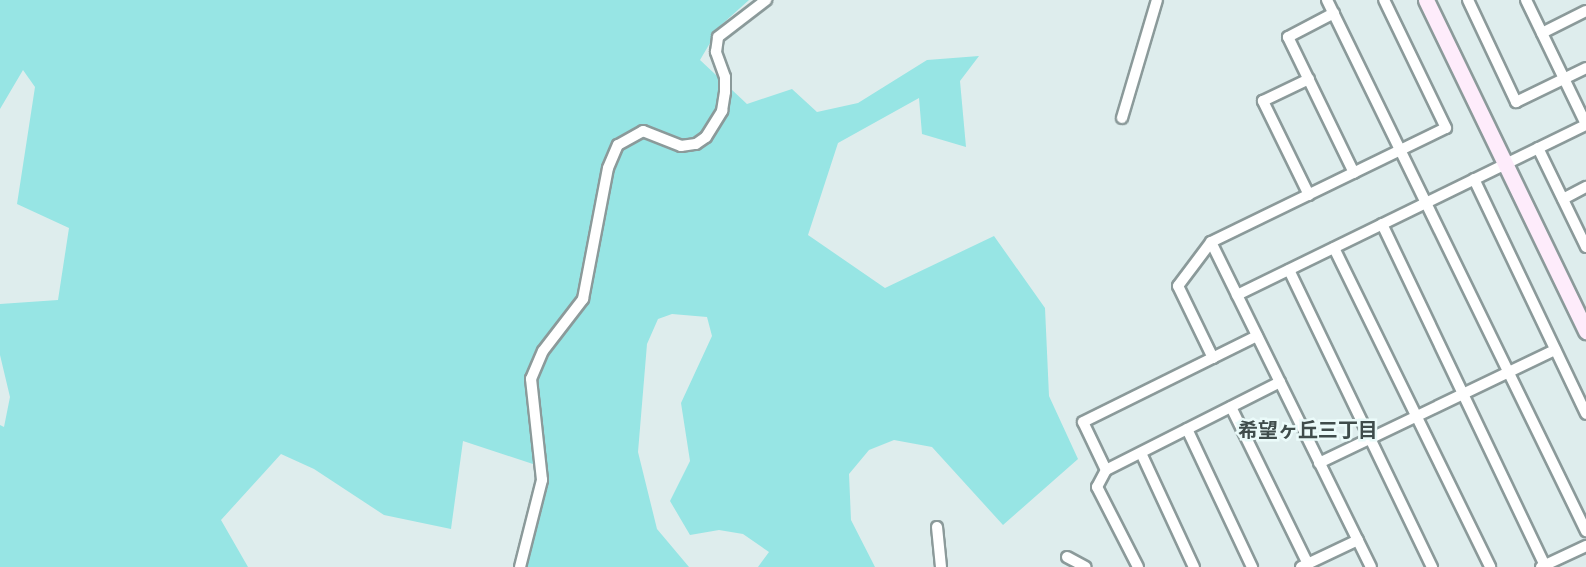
<!DOCTYPE html>
<meta charset="utf-8">
<style>
body{margin:0}
#map{position:relative;width:1586px;height:567px;overflow:hidden;background:#deeded;font-family:"Nunito Sans","Noto Sans JP",sans-serif}
div>[style]{position:absolute}
.green>*{inset:0;background:#97e5e4}
.roads{filter:drop-shadow(2px 0 #8b9a9a) drop-shadow(-2px 0 #8b9a9a) drop-shadow(0 2px #8b9a9a) drop-shadow(0 -2px #8b9a9a)}
.street>*{height:10px;margin:-5px;padding:0 5px;transform-origin:5px;border-radius:5px;background:#fff}
.secondary>*{height:15px;margin:-7.5px;padding:0 7.5px;transform-origin:7.5px;border-radius:7.5px;background:#feecfb}
span{translate:-50% -50%;white-space:nowrap;text-align:center;line-height:1.15;-webkit-text-stroke:5px #ebfbfa;paint-order:stroke}
.neighbourhood-label{font-size:20px;color:#3f4c4b;font-weight:700}
</style>
<div id="map">
<div class="green">
<div style="clip-path:polygon(0 0,749px 0,720px 26px,700px 60px,747px 104px,792px 89px,817px 112px,858px 103px,927px 60px,979px 56px,960px 81px,966px 147px,922px 134px,919px 98px,838px 143px,808px 235px,885px 288px,994px 236px,1045px 308px,1049px 396px,1078px 459px,1003px 525px,932px 447px,894px 440px,869px 450px,849px 474px,851px 520px,875px 567px,758px 567px,769px 552px,743px 534px,719px 530px,690px 535px,670px 501px,690px 461px,681px 403px,712px 336px,707px 317px,672px 314px,658px 319px,647px 344px,638px 452px,657px 529px,689px 567px,520px 567px,542px 467px,463px 441px,451px 529px,384px 515px,314px 469px,281px 454px,221px 520px,248px 567px,0 567px,0 425px,4px 427px,10px 397px,0 355px,0 304px,58px 300px,69px 228px,17px 204px,35px 87px,23px 70px,0 109px)"></div>
</div>
<div class="roads">
<div class="street">
<div style="left:1327px;top:0;width:591px;rotate:64deg"></div>
<div style="left:1468px;top:0;width:113px;rotate:64.8deg"></div>
<div style="left:1516px;top:102px;width:78px;rotate:-25.9deg"></div>
<div style="left:1526px;top:0;width:138px;rotate:64.2deg"></div>
<div style="left:1334px;top:13px;width:52px;rotate:152.4deg"></div>
<div style="left:1288px;top:37px;width:151px;rotate:64.1deg"></div>
<div style="left:1542px;top:33px;width:49px;rotate:-26.6deg"></div>
<div style="left:1122px;top:118px;width:123px;rotate:-73.5deg"></div>
<div style="left:1538px;top:148px;width:110px;rotate:64.1deg"></div>
<div style="left:1474px;top:179px;width:260px;rotate:64.5deg"></div>
<div style="left:1309px;top:195px;width:105px;rotate:-116.1deg"></div>
<div style="left:1263px;top:101px;width:51px;rotate:-25.6deg"></div>
<div style="left:1563px;top:199px;width:26px;rotate:-28deg"></div>
<div style="left:1382px;top:224px;width:378px;rotate:64.5deg"></div>
<div style="left:1211px;top:242px;width:362px;rotate:63.8deg"></div>
<div style="left:1334px;top:248px;width:355px;rotate:63.9deg"></div>
<div style="left:1289px;top:270px;width:330px;rotate:64.3deg"></div>
<div style="left:1237px;top:295px;width:388px;rotate:-26deg"></div>
<div style="left:1213px;top:358px;width:80px;rotate:-115.9deg"></div>
<div style="left:1178px;top:286px;width:55px;rotate:-53.1deg"></div>
<div style="left:1211px;top:242px;width:261px;rotate:-25.9deg"></div>
<div style="left:1446px;top:128px;width:142px;rotate:-115.8deg"></div>
<div style="left:1231px;top:407px;width:175px;rotate:63.9deg"></div>
<div style="left:1187px;top:429px;width:153px;rotate:64.8deg"></div>
<div style="left:1141px;top:453px;width:126px;rotate:65.1deg"></div>
<div style="left:1319px;top:463px;width:262px;rotate:-25.6deg"></div>
<div style="left:1106px;top:470px;width:195px;rotate:-26.8deg"></div>
<div style="left:937px;top:527px;width:40px;rotate:84.3deg"></div>
<div style="left:1067px;top:557px;width:21px;rotate:28deg"></div>
<div style="left:520px;top:567px;width:90px;rotate:-75.8deg"></div>
<div style="left:542px;top:480px;width:102px;rotate:-96.2deg"></div>
<div style="left:531px;top:379px;width:30px;rotate:-67deg"></div>
<div style="left:543px;top:351px;width:66px;rotate:-52.4deg"></div>
<div style="left:583px;top:299px;width:133px;rotate:-79.2deg"></div>
<div style="left:608px;top:168px;width:25px;rotate:-67deg"></div>
<div style="left:618px;top:145px;width:29px;rotate:-29deg"></div>
<div style="left:643px;top:131px;width:41px;rotate:21.5deg"></div>
<div style="left:681px;top:146px;width:15px;rotate:-8deg"></div>
<div style="left:696px;top:144px;width:12px;rotate:-35deg"></div>
<div style="left:706px;top:137px;width:31px;rotate:-58deg"></div>
<div style="left:722px;top:111px;width:19px;rotate:-81deg"></div>
<div style="left:725px;top:92px;width:15px;rotate:-90deg"></div>
<div style="left:725px;top:77px;width:27px;rotate:-110deg"></div>
<div style="left:716px;top:52px;width:15px;rotate:-82deg"></div>
<div style="left:718px;top:37px;width:61px;rotate:-37.6deg"></div>
<div style="left:1138px;top:567px;width:90px;rotate:-117.1deg"></div>
<div style="left:1097px;top:487px;width:19px;rotate:-62deg"></div>
<div style="left:1106px;top:470px;width:53px;rotate:-115.6deg"></div>
<div style="left:1083px;top:422px;width:194px;rotate:-26.3deg"></div>
<div style="left:1301px;top:567px;width:63px;rotate:-25.3deg"></div>
<div style="left:1541px;top:567px;width:50px;rotate:-25deg"></div>
</div>
<div class="secondary">
<div style="left:1426px;top:0;width:368px;rotate:64.2deg"></div>
</div>
</div>
<div class="neighbourhood-label">
<span style="left:1308px;top:430px">希望ヶ丘三丁目</span>
</div>
</div>
